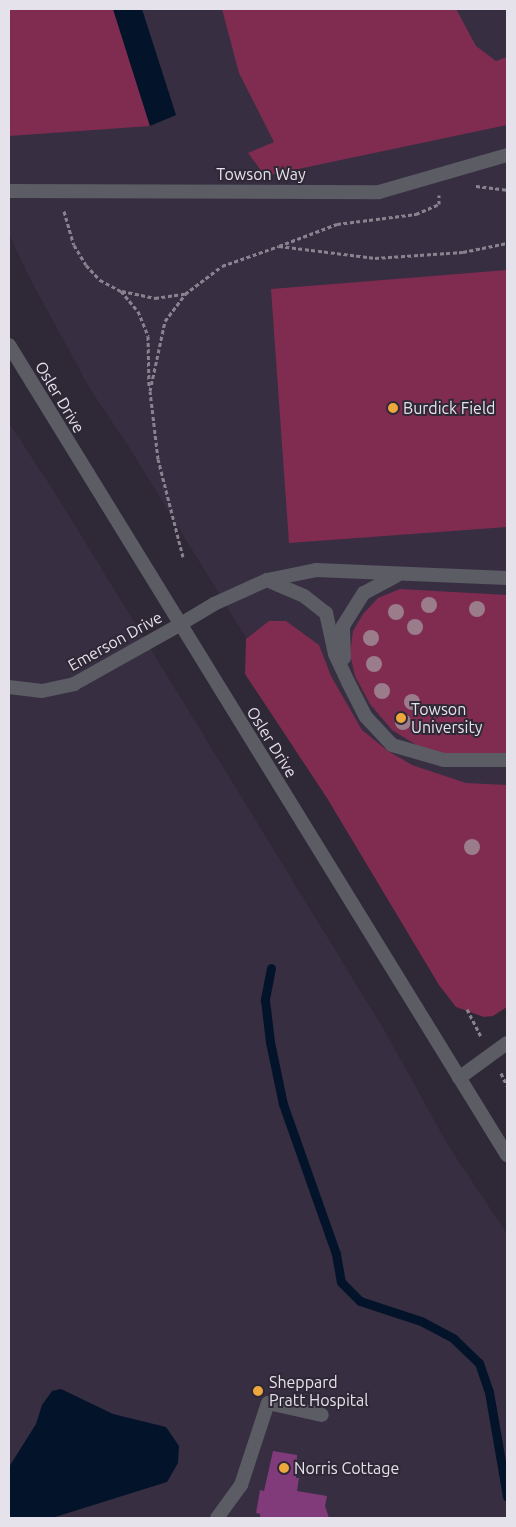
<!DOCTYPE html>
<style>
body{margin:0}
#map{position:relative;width:516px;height:1527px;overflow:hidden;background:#2f2836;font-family:Ubuntu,sans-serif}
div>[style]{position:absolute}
.built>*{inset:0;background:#372e42}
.green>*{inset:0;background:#7f2c50}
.water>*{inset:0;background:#03142a}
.stream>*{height:9px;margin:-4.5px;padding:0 4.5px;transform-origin:4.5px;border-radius:4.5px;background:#03142a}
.building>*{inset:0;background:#813b7b}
.path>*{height:3px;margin-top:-1.5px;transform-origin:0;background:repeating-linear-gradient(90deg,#89838f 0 4px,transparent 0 6.5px)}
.service>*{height:14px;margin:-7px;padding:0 7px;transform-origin:7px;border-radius:7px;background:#5b5c64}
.pedestrian>*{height:14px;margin:-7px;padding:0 7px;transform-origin:7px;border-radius:7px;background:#5b5c64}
.tertiary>*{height:14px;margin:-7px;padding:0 7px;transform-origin:7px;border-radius:7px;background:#5b5c64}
.trees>*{width:16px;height:16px;margin:-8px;border-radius:50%;background:#9b7c8b}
.dots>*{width:14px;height:14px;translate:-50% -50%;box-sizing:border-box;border:2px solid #2f2836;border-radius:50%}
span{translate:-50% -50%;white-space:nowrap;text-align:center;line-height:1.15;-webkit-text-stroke:4px #2f2836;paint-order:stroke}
.street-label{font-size:16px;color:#e6e2ec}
.poi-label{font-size:16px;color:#e6e2ec}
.left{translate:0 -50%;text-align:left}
.frame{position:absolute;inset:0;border:10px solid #e6e2ec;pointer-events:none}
</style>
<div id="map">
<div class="built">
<div style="clip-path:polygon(9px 9px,507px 9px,507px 986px,463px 992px,131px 450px,90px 389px,27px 273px,9px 234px)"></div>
<div style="clip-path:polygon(9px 423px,57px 496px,386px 1033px,449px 1147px,507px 1234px,507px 1518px,9px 1518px)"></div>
</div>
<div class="green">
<div style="clip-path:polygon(9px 9px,113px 9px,150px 126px,9px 136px)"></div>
<div style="clip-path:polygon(222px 9px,456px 9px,476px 46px,496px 61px,507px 57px,507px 125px,265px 176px,248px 153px,274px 142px,239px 73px)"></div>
<div style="clip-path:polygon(507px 270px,507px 527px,289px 543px,271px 289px)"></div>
<div style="clip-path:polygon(400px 589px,507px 595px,507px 755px,431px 754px,392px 730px,370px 704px,355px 676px,350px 654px,353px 631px,363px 614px,378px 598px)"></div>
<div style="clip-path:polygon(269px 621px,286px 621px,319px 645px,331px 676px,362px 730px,388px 751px,412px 765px,466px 783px,507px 785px,507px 1007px,493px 1016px,484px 1017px,456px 1007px,439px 985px,327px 798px,245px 674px,246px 639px)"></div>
</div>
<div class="water">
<div style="clip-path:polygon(113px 9px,142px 9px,176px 115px,150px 126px)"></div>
<div style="clip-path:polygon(61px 1389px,113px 1414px,166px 1427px,179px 1446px,178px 1463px,167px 1482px,52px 1518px,9px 1518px,9px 1467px,36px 1424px,42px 1405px,52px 1391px)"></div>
</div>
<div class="stream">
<div style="left:271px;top:968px;width:33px;rotate:101deg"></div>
<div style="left:265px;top:1000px;width:42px;rotate:83.2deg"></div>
<div style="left:270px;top:1042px;width:63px;rotate:78.2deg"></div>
<div style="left:283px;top:1104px;width:159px;rotate:70.5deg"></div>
<div style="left:336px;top:1254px;width:28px;rotate:80deg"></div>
<div style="left:341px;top:1282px;width:27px;rotate:45deg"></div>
<div style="left:360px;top:1301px;width:64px;rotate:18.2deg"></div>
<div style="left:421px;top:1321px;width:36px;rotate:28deg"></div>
<div style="left:453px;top:1338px;width:36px;rotate:44deg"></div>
<div style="left:479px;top:1363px;width:31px;rotate:71deg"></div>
<div style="left:489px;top:1392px;width:106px;rotate:80.2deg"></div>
</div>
<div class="building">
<div style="clip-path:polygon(273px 1451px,297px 1455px,296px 1478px,299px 1478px,297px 1491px,327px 1496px,325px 1506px,329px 1518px,260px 1518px,260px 1514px,256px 1513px,260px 1490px,264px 1491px)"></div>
</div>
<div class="path">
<div style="left:476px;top:186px;width:31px;rotate:7deg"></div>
<div style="left:64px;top:211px;width:35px;rotate:74deg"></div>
<div style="left:74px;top:245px;width:23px;rotate:59deg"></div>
<div style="left:86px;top:265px;width:21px;rotate:47deg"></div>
<div style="left:100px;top:280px;width:24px;rotate:28deg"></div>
<div style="left:121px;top:291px;width:26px;rotate:50deg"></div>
<div style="left:138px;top:311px;width:27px;rotate:68deg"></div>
<div style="left:148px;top:336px;width:50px;rotate:88.9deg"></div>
<div style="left:279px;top:246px;width:62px;rotate:-20.8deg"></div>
<div style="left:337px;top:224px;width:80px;rotate:-7.2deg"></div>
<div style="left:416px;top:214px;width:25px;rotate:-23deg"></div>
<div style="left:439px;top:204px;width:9px;rotate:-90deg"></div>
<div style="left:122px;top:291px;width:34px;rotate:12deg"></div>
<div style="left:155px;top:298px;width:30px;rotate:-8deg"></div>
<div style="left:183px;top:557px;width:101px;rotate:-104.3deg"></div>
<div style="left:158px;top:459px;width:68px;rotate:-96.7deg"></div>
<div style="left:150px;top:391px;width:72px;rotate:-77.9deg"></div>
<div style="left:165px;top:321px;width:34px;rotate:-53deg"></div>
<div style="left:185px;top:294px;width:46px;rotate:-37.1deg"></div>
<div style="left:222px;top:266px;width:60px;rotate:-19.3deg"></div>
<div style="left:279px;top:246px;width:97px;rotate:7.1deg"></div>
<div style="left:375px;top:258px;width:88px;rotate:-3.9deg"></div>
<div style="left:463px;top:252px;width:45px;rotate:-11.6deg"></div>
<div style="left:467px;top:1009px;width:30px;rotate:63deg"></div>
<div style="left:501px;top:1073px;width:14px;rotate:65deg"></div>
</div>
<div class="service">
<div style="left:267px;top:580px;width:40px;rotate:23.4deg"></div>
<div style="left:304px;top:596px;width:28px;rotate:38deg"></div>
<div style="left:326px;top:613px;width:42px;rotate:77.6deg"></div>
<div style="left:335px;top:654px;width:31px;rotate:65deg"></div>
<div style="left:348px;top:682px;width:39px;rotate:63deg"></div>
<div style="left:366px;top:717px;width:38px;rotate:47deg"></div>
<div style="left:392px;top:745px;width:54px;rotate:16.1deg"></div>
<div style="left:444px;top:760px;width:63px"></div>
<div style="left:179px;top:625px;width:41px;rotate:-31deg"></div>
<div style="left:214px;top:604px;width:58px;rotate:-24.4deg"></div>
<div style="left:267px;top:580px;width:50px;rotate:-11.5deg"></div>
<div style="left:316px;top:570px;width:191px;rotate:2.4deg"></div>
<div style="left:344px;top:658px;width:32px;rotate:-92deg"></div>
<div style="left:343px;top:626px;width:39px;rotate:-58deg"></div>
<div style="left:364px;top:593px;width:36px;rotate:-28deg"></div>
<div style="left:217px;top:1518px;width:41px;rotate:-54deg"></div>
<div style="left:241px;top:1485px;width:86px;rotate:-71.8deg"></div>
<div style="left:268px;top:1403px;width:55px;rotate:12.5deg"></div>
</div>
<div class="pedestrian">
<div style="left:9px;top:191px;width:370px;rotate:0.2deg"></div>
<div style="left:379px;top:192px;width:133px;rotate:-16.1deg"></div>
</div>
<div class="tertiary">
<div style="left:9px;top:345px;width:951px;rotate:58.42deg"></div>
<div style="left:9px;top:687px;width:33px;rotate:7deg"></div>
<div style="left:42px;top:691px;width:33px;rotate:-12deg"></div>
<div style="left:74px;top:684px;width:120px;rotate:-29.3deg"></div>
<div style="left:459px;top:1078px;width:59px;rotate:-36.1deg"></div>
</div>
<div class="trees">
<div style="left:429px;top:605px"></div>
<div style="left:477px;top:609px"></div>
<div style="left:396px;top:612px"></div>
<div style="left:415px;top:627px"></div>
<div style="left:371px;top:638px"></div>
<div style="left:374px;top:664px"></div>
<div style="left:382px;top:691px"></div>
<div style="left:412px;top:702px"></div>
<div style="left:403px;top:722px"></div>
<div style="left:472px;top:847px"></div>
</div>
<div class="dots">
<div style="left:393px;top:408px;background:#eea73c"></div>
<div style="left:401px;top:718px;background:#eea73c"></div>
<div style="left:258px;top:1391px;background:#eea73c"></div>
<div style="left:284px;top:1468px;background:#eea73c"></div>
</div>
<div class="street-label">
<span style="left:261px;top:174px">Towson Way</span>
<span style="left:60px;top:397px;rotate:59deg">Osler Drive</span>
<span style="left:115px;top:641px;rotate:-29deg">Emerson Drive</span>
<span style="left:272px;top:742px;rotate:58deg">Osler Drive</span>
</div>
<div class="poi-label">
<span class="left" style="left:403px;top:408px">Burdick Field</span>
<span class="left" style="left:411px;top:718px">Towson<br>University</span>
<span class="left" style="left:269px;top:1391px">Sheppard<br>Pratt Hospital</span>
<span class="left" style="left:294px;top:1468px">Norris Cottage</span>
</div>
<div class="frame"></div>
</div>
